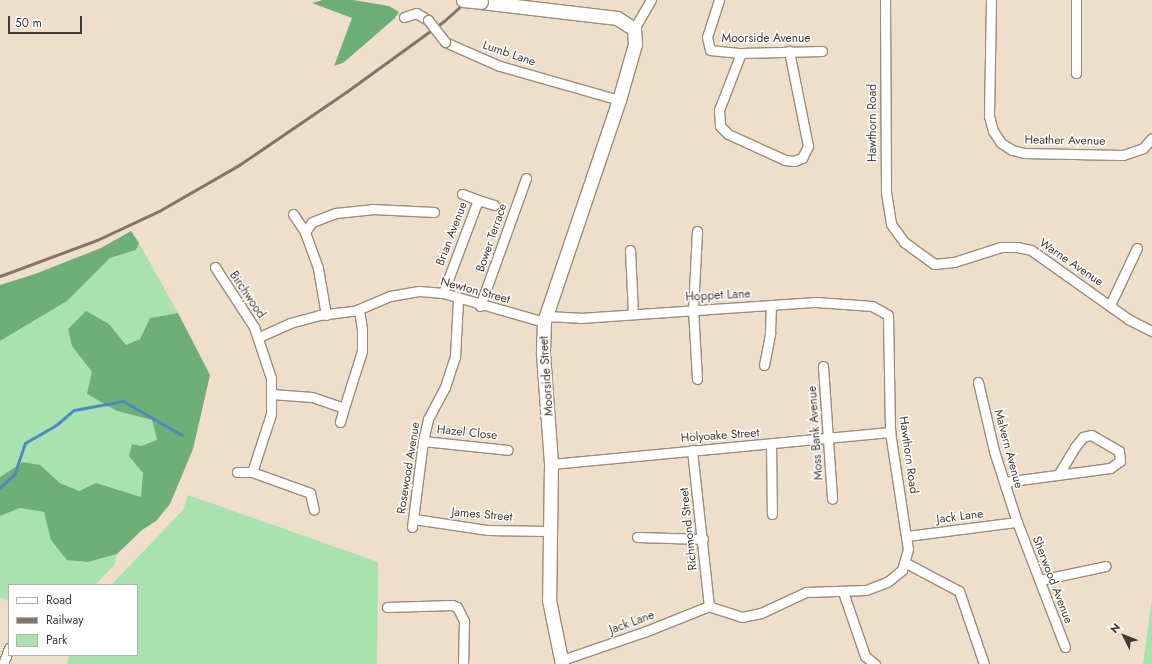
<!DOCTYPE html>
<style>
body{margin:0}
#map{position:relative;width:1152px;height:664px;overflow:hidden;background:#eedeca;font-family:Jost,sans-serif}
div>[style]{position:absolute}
.green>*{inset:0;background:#a8e2af}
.forest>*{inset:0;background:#6eaf78}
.stream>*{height:3px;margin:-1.5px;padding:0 1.5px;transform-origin:1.5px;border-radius:1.5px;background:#4c8bc0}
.roads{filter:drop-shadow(1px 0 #9c8d7b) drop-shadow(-1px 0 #9c8d7b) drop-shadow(0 1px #9c8d7b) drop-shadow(0 -1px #9c8d7b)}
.street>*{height:9px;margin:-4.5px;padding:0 4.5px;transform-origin:4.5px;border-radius:4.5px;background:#fff}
.secondary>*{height:13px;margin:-6.5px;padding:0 6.5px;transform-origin:6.5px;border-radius:6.5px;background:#fff}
.rail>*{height:3px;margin:-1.5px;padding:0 1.5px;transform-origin:1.5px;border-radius:1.5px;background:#807669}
.bridges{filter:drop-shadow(1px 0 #9c8d7b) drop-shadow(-1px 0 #9c8d7b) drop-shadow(0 1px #9c8d7b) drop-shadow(0 -1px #9c8d7b)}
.street-bridge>*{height:9px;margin:-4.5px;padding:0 4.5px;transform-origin:4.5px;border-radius:4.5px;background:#fff}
.secondary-bridge>*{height:13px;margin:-6.5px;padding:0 6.5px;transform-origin:6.5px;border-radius:6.5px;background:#fff}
span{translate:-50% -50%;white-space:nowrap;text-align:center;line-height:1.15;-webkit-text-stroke:3px #fff;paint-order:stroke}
.street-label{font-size:12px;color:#423b33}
.legend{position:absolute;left:8px;top:584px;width:130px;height:72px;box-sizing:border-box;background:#fff;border:1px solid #b3b1ad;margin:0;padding:5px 7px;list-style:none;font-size:12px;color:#423b33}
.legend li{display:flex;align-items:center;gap:8px;height:20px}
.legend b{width:20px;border:1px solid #b3b1ad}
.north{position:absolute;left:1104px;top:616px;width:40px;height:40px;-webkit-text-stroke:3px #fff;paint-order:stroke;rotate:312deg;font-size:11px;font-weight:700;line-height:16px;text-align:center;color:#423b33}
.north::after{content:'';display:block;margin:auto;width:14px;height:18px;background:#423b33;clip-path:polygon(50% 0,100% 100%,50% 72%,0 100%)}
.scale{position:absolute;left:8px;top:16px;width:74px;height:18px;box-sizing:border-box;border:2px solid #423b33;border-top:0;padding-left:5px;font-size:12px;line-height:14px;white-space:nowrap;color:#423b33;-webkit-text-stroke:3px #fff;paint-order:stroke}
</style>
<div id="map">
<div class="green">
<div style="clip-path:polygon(139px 243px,178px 313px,150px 318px,140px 339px,126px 345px,109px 324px,72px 346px,92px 372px,117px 411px,152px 420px,157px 440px,141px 446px,144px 473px,141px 498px,96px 483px,79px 491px,60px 483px,40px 465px,23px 462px,0 477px,0 341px,67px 301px,110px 258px,136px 250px)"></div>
<div style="clip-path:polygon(188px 495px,378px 562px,377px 664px,67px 664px,69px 655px,137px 655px,137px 585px,111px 585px,183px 510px)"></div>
<div style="clip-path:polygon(20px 508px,45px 512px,88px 562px,117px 554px,114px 565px,95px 585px,9px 585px,9px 601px,0 597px,0 516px)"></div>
<div style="clip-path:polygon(1152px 599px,1152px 664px,1143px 664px)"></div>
</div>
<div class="forest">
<div style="clip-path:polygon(323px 0,353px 0,389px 6px,399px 12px,395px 18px,343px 63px,334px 66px,352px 18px,312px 3px)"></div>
<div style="clip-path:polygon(131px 231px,139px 243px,136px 250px,110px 258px,67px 301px,0 341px,0 285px,35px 274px,101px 248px)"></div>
<div style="clip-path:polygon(86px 311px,109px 324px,126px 345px,140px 339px,150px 318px,178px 313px,210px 375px,193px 449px,170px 504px,156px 521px,142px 530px,117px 554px,88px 562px,67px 560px,51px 540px,44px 512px,20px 508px,0 516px,0 477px,23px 462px,40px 465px,60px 483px,79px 491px,96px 483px,141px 497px,143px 473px,129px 456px,132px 444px,141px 446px,157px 440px,152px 420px,117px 411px,87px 394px,92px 372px,72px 346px,68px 329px)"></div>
</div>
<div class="stream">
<div style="left:0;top:487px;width:18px;rotate:-41deg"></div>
<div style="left:14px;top:475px;width:34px;rotate:-71deg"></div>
<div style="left:25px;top:443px;width:36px;rotate:-30deg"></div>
<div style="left:56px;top:425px;width:23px;rotate:-40deg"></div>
<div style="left:74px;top:410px;width:50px;rotate:-10.4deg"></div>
<div style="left:123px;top:401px;width:68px;rotate:30deg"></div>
</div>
<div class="roads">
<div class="street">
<div style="left:719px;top:0;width:39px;rotate:108deg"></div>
<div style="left:707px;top:37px;width:13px;rotate:77deg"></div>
<div style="left:710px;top:50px;width:31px;rotate:6deg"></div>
<div style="left:741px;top:53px;width:81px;rotate:-1.4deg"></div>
<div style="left:885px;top:0;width:192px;rotate:89.7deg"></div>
<div style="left:886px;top:192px;width:32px;rotate:81deg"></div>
<div style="left:891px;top:224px;width:22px;rotate:54deg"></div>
<div style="left:904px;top:242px;width:37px;rotate:36deg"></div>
<div style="left:934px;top:264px;width:20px;rotate:-6deg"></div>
<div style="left:954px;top:262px;width:49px;rotate:-17.7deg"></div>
<div style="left:1001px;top:247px;width:16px"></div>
<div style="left:1017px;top:247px;width:14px;rotate:12deg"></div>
<div style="left:1031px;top:250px;width:119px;rotate:35.4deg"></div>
<div style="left:1128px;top:319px;width:27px;rotate:27deg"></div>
<div style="left:991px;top:0;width:116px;rotate:91deg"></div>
<div style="left:989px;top:116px;width:16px;rotate:75deg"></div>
<div style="left:993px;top:131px;width:14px;rotate:56deg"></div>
<div style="left:1001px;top:143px;width:13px;rotate:32deg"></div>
<div style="left:1012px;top:150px;width:12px;rotate:14deg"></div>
<div style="left:1024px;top:153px;width:99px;rotate:1.2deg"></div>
<div style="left:1123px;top:155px;width:21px;rotate:-19deg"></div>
<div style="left:1143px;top:148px;width:13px;rotate:-48deg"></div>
<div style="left:1076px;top:0;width:73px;rotate:90deg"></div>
<div style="left:404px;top:17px;width:13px;rotate:-18deg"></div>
<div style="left:416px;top:13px;width:14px;rotate:30deg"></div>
<div style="left:634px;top:29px;width:34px;rotate:-60deg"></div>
<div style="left:445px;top:42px;width:60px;rotate:23.6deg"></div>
<div style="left:500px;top:66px;width:124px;rotate:15.9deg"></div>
<div style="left:741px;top:53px;width:61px;rotate:111.1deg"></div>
<div style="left:719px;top:110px;width:16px;rotate:86deg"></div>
<div style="left:720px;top:126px;width:11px;rotate:45deg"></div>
<div style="left:728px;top:134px;width:63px;rotate:24.5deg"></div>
<div style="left:785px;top:160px;width:9px;rotate:6deg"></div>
<div style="left:794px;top:161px;width:9px;rotate:-21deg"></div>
<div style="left:802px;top:158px;width:13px;rotate:-63deg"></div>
<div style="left:808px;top:146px;width:97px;rotate:-101.3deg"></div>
<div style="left:478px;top:200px;width:17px;rotate:17deg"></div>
<div style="left:293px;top:214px;width:22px;rotate:56deg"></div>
<div style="left:697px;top:231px;width:78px;rotate:92.9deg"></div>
<div style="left:693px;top:309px;width:70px;rotate:86.7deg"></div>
<div style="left:630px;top:250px;width:63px;rotate:87.3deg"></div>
<div style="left:215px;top:267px;width:72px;rotate:57deg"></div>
<div style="left:254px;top:327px;width:54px;rotate:71.6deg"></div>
<div style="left:271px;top:378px;width:36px;rotate:90deg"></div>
<div style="left:271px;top:414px;width:61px;rotate:108.1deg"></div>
<div style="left:443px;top:293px;width:99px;rotate:-69.4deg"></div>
<div style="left:478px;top:200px;width:17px;rotate:-159deg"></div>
<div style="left:1110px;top:305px;width:63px;rotate:-64.7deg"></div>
<div style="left:480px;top:306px;width:136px;rotate:-70.2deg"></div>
<div style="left:326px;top:315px;width:48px;rotate:-99.7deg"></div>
<div style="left:318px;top:268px;width:38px;rotate:-110deg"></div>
<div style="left:305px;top:232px;width:12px;rotate:-55deg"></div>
<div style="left:312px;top:222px;width:26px;rotate:-21deg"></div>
<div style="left:336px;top:213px;width:36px;rotate:-6deg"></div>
<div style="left:372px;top:209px;width:62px;rotate:2.8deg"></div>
<div style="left:546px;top:316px;width:34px;rotate:3deg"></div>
<div style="left:580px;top:318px;width:237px;rotate:-3.9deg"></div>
<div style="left:816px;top:302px;width:56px;rotate:4.1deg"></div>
<div style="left:872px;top:306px;width:18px;rotate:29deg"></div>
<div style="left:888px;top:315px;width:117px;rotate:89deg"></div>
<div style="left:890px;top:432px;width:118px;rotate:81.3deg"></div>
<div style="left:908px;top:549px;width:22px;rotate:106deg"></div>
<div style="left:902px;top:570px;width:19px;rotate:141deg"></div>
<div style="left:887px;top:582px;width:22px;rotate:159deg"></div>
<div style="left:866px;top:590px;width:60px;rotate:178.1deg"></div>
<div style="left:806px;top:592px;width:50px;rotate:155deg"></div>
<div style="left:761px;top:613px;width:19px;rotate:168deg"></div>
<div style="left:742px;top:617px;width:35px;rotate:-162deg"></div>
<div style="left:259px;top:337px;width:34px;rotate:-24deg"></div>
<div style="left:290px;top:323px;width:30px;rotate:-15deg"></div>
<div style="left:319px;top:315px;width:38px;rotate:-7deg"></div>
<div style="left:357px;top:310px;width:36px;rotate:-23deg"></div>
<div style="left:390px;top:296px;width:29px;rotate:-10deg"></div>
<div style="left:419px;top:291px;width:24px;rotate:5deg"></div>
<div style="left:443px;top:293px;width:105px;rotate:16deg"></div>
<div style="left:764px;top:365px;width:33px;rotate:-79deg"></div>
<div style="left:770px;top:333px;width:28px;rotate:-88deg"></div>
<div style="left:823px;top:366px;width:133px;rotate:86.1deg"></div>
<div style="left:978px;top:382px;width:71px;rotate:76.9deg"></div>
<div style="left:994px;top:451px;width:75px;rotate:72.1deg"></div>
<div style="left:1017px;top:522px;width:134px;rotate:69deg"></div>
<div style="left:271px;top:394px;width:41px;rotate:4.2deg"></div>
<div style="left:312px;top:397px;width:34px;rotate:19deg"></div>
<div style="left:344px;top:408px;width:60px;rotate:-72.5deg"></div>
<div style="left:362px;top:351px;width:22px;rotate:-90deg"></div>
<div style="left:362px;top:329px;width:20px;rotate:-99deg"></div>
<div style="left:340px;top:422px;width:15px;rotate:-74deg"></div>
<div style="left:423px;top:441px;width:85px;rotate:6deg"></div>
<div style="left:771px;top:445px;width:69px;rotate:89.2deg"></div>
<div style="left:692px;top:450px;width:157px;rotate:83.8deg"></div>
<div style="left:551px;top:464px;width:341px;rotate:-5.4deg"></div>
<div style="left:237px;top:472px;width:15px"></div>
<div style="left:252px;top:472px;width:62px;rotate:19.9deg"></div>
<div style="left:310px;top:493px;width:17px;rotate:77deg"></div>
<div style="left:1004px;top:482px;width:107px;rotate:-7.5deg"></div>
<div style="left:1110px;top:468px;width:12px;rotate:-35deg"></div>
<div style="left:1120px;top:461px;width:10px;rotate:-96deg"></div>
<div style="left:1119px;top:451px;width:32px;rotate:-150deg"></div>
<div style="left:1091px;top:435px;width:8px;rotate:166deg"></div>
<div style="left:1083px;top:437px;width:13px;rotate:129deg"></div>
<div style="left:1075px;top:447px;width:31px;rotate:121deg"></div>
<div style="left:414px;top:519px;width:75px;rotate:8.5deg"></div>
<div style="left:488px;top:530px;width:60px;rotate:1deg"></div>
<div style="left:412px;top:527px;width:87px;rotate:-82.7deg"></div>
<div style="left:423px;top:441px;width:23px;rotate:-77deg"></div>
<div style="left:428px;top:419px;width:36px;rotate:-62deg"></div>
<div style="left:445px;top:387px;width:32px;rotate:-72deg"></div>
<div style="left:455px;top:357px;width:58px;rotate:-87deg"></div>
<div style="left:907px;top:536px;width:111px;rotate:-7.3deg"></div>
<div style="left:637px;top:537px;width:66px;rotate:1.7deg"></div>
<div style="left:904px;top:562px;width:62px;rotate:27.8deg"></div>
<div style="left:959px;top:591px;width:77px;rotate:71.1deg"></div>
<div style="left:1040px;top:580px;width:67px;rotate:-12deg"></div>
<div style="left:843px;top:592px;width:68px;rotate:71deg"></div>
<div style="left:865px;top:656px;width:13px;rotate:39deg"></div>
<div style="left:387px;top:607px;width:65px;rotate:-1.8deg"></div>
<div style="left:452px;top:605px;width:5px;rotate:22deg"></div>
<div style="left:457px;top:607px;width:16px;rotate:63deg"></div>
<div style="left:464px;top:621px;width:43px;rotate:91.3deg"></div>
<div style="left:562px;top:660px;width:87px;rotate:-18.9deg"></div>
<div style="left:644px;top:632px;width:70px;rotate:-21.8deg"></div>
<div style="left:3px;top:664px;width:17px;rotate:-69deg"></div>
</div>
<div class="secondary">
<div style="left:481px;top:2px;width:137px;rotate:6.7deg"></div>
<div style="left:617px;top:18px;width:20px;rotate:33deg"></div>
<div style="left:634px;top:29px;width:15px;rotate:86deg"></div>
<div style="left:635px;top:44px;width:58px;rotate:105.9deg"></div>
<div style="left:619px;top:100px;width:234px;rotate:108.7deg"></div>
<div style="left:544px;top:322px;width:32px;rotate:92deg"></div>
<div style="left:543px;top:354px;width:110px;rotate:85.8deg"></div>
<div style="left:551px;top:464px;width:136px;rotate:90.8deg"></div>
<div style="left:549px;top:600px;width:65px;rotate:78.5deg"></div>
</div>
</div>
<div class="rail">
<div style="left:0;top:276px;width:103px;rotate:-20.4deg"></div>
<div style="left:97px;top:240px;width:68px;rotate:-25.1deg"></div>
<div style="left:159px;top:211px;width:92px;rotate:-29.9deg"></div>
<div style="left:239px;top:165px;width:130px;rotate:-34.3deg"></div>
<div style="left:346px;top:92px;width:121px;rotate:-35.9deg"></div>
<div style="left:444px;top:21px;width:31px;rotate:-42deg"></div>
</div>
<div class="bridges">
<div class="street-bridge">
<div style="left:428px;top:20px;width:28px;rotate:52deg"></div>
</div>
<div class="secondary-bridge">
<div style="left:463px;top:0;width:18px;rotate:6deg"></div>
</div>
</div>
<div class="street-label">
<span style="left:766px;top:39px">Moorside Avenue</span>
<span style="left:509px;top:54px;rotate:19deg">Lumb Lane</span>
<span style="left:873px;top:123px;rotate:-90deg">Hawthorn Road</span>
<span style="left:1065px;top:141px;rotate:1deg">Heather Avenue</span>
<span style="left:452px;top:234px;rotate:-69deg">Brian Avenue</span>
<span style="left:492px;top:238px;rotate:-71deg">Bower Terrace</span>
<span style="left:1071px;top:263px;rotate:34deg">Warne Avenue</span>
<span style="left:475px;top:291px;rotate:15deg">Newton Street</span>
<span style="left:247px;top:295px;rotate:56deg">Birchwood</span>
<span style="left:718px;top:296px;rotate:-3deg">Hoppet Lane</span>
<span style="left:547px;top:376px;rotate:-94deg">Moorside Street</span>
<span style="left:467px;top:433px;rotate:6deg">Hazel Close</span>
<span style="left:816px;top:433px;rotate:-94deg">Moss Bank Avenue</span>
<span style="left:720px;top:436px;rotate:-4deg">Holyoake Street</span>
<span style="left:1008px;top:449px;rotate:75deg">Malvern Avenue</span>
<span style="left:908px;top:455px;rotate:82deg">Hawthorn Road</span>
<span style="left:409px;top:468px;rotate:-81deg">Rosewood Avenue</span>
<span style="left:482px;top:515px;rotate:5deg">James Street</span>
<span style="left:960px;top:517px;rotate:-7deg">Jack Lane</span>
<span style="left:689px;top:529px;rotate:-96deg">Richmond Street</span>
<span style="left:1052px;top:580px;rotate:69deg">Sherwood Avenue</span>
<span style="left:632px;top:623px;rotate:-20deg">Jack Lane</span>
</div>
<ul class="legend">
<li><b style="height:5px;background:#fff"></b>Road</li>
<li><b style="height:5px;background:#807669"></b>Railway</li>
<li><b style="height:11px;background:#a8e2af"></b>Park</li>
</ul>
<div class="north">N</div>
<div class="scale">50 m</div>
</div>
